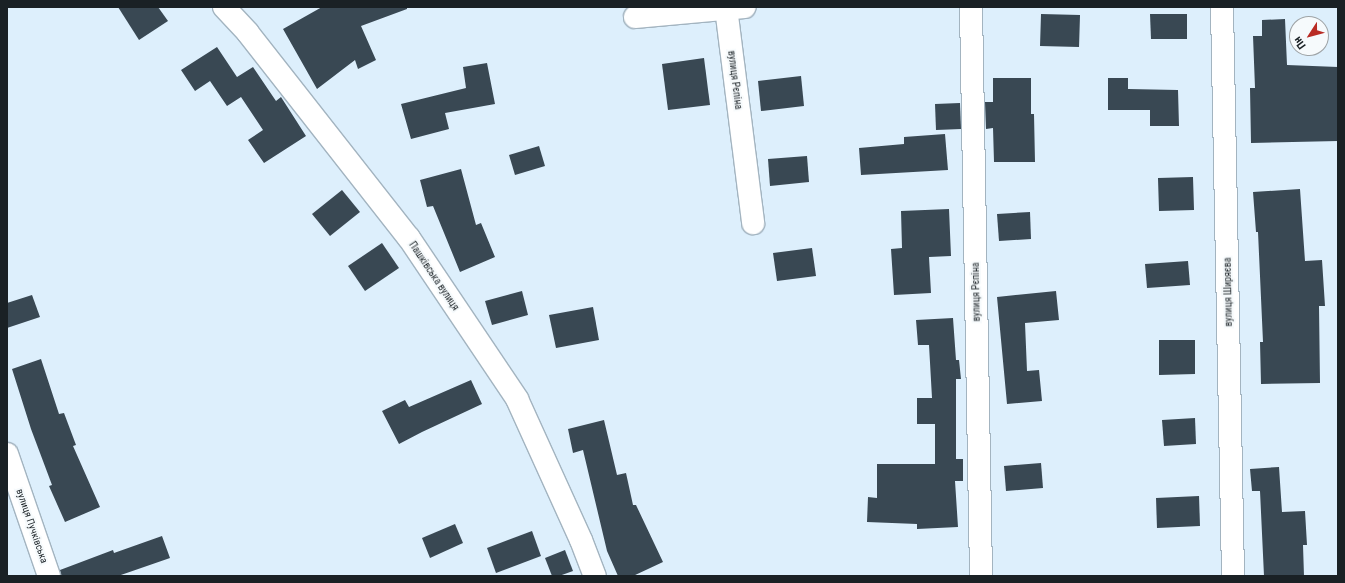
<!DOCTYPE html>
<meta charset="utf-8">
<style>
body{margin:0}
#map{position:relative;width:1345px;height:583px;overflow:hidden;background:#ddeffc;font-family:"Roboto Condensed",sans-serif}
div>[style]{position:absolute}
.building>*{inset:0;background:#394853}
.roads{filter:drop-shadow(1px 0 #a3b4c0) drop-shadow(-1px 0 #a3b4c0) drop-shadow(0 1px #a3b4c0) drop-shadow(0 -1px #a3b4c0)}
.minor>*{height:22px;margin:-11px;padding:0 11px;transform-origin:11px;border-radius:11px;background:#fff}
span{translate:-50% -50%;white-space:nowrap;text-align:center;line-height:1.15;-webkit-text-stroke:4px #f6fafc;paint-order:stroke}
.street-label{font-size:10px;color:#1a2125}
.frame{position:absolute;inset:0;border:8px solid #1a2125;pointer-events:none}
.north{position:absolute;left:1289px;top:16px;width:40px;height:40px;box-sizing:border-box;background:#f6fafc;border:1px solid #9ea3a6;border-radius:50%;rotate:234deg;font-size:11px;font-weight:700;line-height:16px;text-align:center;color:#1a2125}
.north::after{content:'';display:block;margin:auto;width:14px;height:18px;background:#b92b24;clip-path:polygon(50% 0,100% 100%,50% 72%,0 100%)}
</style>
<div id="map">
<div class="building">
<div style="clip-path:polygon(118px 7px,158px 7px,168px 21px,139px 40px)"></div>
<div style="clip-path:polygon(322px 7px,407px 7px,407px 9px,361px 26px,376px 60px,358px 69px,355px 60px,317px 89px,283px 29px)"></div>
<div style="clip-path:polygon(1041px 14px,1080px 15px,1079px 47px,1040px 46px)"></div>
<div style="clip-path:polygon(1150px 14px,1187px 14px,1187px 39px,1151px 39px)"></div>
<div style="clip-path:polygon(1285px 19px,1287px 65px,1338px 67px,1338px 141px,1251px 143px,1250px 88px,1255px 88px,1253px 36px,1262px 36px,1262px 20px)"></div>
<div style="clip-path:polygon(217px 47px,237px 77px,253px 67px,276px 101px,281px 97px,306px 136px,264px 163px,248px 140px,263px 130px,241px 97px,227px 106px,210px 81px,195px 91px,181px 70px)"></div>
<div style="clip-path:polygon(704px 58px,710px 105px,668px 110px,662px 64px)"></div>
<div style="clip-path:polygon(487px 63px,495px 104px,445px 113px,449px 129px,411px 139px,401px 104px,466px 88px,463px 67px)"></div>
<div style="clip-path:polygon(801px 76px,804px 106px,761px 111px,758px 81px)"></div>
<div style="clip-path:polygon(993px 78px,1031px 78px,1031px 114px,1034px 114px,1035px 162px,994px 162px,993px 128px,986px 129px,985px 102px,993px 102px)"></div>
<div style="clip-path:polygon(1108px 78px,1128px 78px,1128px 89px,1178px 90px,1179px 126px,1150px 126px,1150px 110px,1108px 110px)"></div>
<div style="clip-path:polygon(960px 103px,961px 129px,936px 130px,935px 104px)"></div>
<div style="clip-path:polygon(945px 134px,948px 170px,861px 175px,859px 148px,904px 144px,904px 137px)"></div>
<div style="clip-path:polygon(539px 146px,545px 166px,515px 175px,509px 155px)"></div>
<div style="clip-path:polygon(807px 156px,809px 182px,770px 186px,768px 159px)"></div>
<div style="clip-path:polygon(461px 169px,476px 225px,481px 223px,495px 257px,460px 272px,433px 206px,427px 207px,420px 180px)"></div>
<div style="clip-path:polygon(1193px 177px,1194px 210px,1159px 211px,1158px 178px)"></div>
<div style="clip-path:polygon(1300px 189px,1305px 261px,1322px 260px,1325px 306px,1319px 306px,1320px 383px,1261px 384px,1260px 342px,1263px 342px,1258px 232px,1256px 232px,1253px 192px)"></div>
<div style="clip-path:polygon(342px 190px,360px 212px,330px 236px,312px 214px)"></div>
<div style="clip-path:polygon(949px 209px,951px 256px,929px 257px,931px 293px,894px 295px,891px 249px,902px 248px,901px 211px)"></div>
<div style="clip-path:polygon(1030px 212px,1031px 239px,999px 241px,997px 214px)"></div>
<div style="clip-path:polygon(382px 243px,399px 268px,365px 291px,348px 266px)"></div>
<div style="clip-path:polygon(812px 248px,816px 276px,777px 281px,773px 253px)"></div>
<div style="clip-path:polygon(1188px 261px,1190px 285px,1147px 288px,1145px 264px)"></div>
<div style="clip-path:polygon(522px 291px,528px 315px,492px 325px,485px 301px)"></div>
<div style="clip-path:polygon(1056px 291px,1059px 320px,1025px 323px,1027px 371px,1039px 370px,1042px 401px,1007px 404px,997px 297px)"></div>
<div style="clip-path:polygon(32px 295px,40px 317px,7px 328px,7px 303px)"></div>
<div style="clip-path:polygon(593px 307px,599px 340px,556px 348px,549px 315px)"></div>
<div style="clip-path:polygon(953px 318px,956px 360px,959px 360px,961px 379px,956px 379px,956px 459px,963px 459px,963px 481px,955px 481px,958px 527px,917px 529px,917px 524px,867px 522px,868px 497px,877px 498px,877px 464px,935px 464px,935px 424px,917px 424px,917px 398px,932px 398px,929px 345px,918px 345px,916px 320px)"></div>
<div style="clip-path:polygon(1159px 340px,1195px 340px,1195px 374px,1159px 375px)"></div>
<div style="clip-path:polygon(41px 359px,59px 414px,64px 413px,76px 445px,73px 446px,100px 507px,65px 522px,49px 486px,52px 485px,31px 429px,12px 369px)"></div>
<div style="clip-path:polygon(471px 380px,482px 404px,422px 432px,399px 444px,382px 411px,405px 400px,409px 407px)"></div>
<div style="clip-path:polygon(1195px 418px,1196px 444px,1164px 446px,1162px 420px)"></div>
<div style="clip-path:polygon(604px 420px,617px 475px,626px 473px,633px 505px,636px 505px,663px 562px,633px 576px,618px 576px,607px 551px,583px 450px,573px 453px,568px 429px)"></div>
<div style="clip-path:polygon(1041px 463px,1043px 488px,1006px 491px,1004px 466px)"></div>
<div style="clip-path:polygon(1279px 467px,1282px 512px,1305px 511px,1307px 545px,1303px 545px,1304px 576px,1264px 576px,1260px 491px,1252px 491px,1250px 469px)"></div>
<div style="clip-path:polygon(1199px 496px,1200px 526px,1157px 528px,1156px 498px)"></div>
<div style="clip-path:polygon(455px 524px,463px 543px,430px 558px,422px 538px)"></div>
<div style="clip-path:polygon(532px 531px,541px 556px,496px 573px,487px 548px)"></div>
<div style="clip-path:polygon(162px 536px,170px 558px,118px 576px,61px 576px,60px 570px,113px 550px,114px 553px)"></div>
<div style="clip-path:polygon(565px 550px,573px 571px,559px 576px,552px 576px,545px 558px)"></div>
</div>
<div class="roads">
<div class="minor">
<div style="left:224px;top:7px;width:35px;rotate:47deg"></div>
<div style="left:248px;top:33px;width:261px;rotate:51.9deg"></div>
<div style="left:409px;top:238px;width:194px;rotate:56.1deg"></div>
<div style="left:517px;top:399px;width:155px;rotate:65.6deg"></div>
<div style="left:581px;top:540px;width:39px;rotate:69deg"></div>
<div style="left:971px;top:7px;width:569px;rotate:88.99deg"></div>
<div style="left:1222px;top:7px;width:569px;rotate:88.89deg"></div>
<div style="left:726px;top:8px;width:217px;rotate:82.8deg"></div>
<div style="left:635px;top:17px;width:110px;rotate:-5.2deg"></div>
<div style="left:7px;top:454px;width:129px;rotate:71deg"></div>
</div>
</div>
<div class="street-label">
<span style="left:735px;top:80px;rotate:83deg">вулиця Рєпіна</span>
<span style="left:434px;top:276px;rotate:56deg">Пашківська вулиця</span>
<span style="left:976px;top:292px;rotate:-91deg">вулиця Рєпіна</span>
<span style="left:1228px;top:292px;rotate:-91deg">вулиця Ширяєва</span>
<span style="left:32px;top:526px;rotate:71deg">вулиця Пучківська</span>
</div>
<div class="frame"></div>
<div class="north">Пн</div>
</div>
